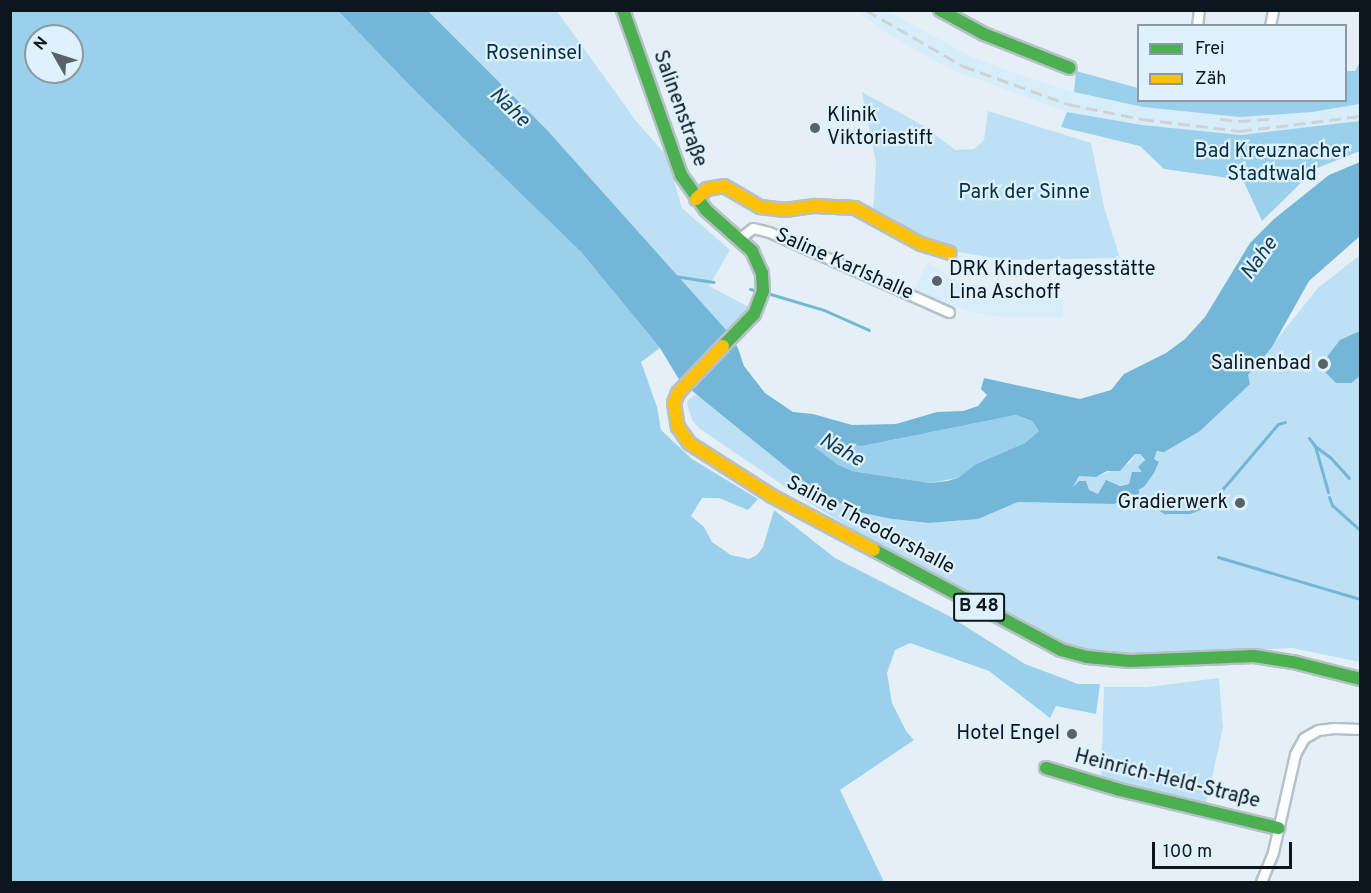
<!DOCTYPE html>
<meta charset="utf-8">
<style>
body{margin:0}
#map{position:relative;width:1371px;height:893px;overflow:hidden;background:#e5f0f6;font-family:Overpass,sans-serif}
div>[style]{position:absolute}
.built>*{inset:0;background:#d7edfa}
.green>*{inset:0;background:#bde0f4}
.forest>*{inset:0;background:#9bd0ed}
.water>*{inset:0;background:#73b6d8}
.stream>*{height:3px;margin:-1.5px;padding:0 1.5px;transform-origin:1.5px;border-radius:1.5px;background:#73b6d8}
.roads{filter:drop-shadow(2px 0 #b6c1c7) drop-shadow(-2px 0 #b6c1c7) drop-shadow(0 2px #b6c1c7) drop-shadow(0 -2px #b6c1c7)}
.street>*{height:9px;margin:-4.5px;padding:0 4.5px;transform-origin:4.5px;border-radius:4.5px;background:#fbfdfe}
.fast>*{height:12px;margin:-6px;padding:0 6px;transform-origin:6px;border-radius:6px;background:#4caf50}
.slow>*{height:12px;margin:-6px;padding:0 6px;transform-origin:6px;border-radius:6px;background:#ffc107}
.rail>*{height:3px;margin-top:-1.5px;transform-origin:0;background:repeating-linear-gradient(90deg,#d0d3d6 0 12px,transparent 0 18px)}
.dots>*{width:16px;height:16px;translate:-50% -50%;box-sizing:border-box;border:3px solid #def1fd;border-radius:50%}
span{translate:-50% -50%;white-space:nowrap;text-align:center;line-height:1.15;-webkit-text-stroke:4.5px #def1fd;paint-order:stroke}
.shield-label span{padding:2px 4px;background:#def1fd;border:2px solid;border-radius:4px;-webkit-text-stroke-width:0}
.shield-label{font-size:18px;color:#0b161d;font-weight:700}
.park-label{font-size:20px;color:#042e41}
.street-label{font-size:20px;color:#0b161d}
.poi-label{font-size:20px;color:#0b161d}
.left{translate:0 -50%;text-align:left}
.right{translate:-100% -50%;text-align:right}
.water-label{font-size:21px;color:#133a4e;font-style:italic}
.frame{position:absolute;inset:0;border:12px solid #0b161d;pointer-events:none}
.legend{position:absolute;left:1137px;top:24px;width:210px;height:78px;box-sizing:border-box;background:#def1fd;border:2px solid #8a99a3;margin:0;padding:8px 10px;list-style:none;font-size:18px;color:#0b161d}
.legend li{display:flex;align-items:center;gap:12px;height:30px}
.legend b{width:30px;border:2px solid #8a99a3}
.north{position:absolute;left:24px;top:24px;width:60px;height:60px;box-sizing:border-box;background:#def1fd;border:2px solid #8a99a3;border-radius:50%;rotate:309deg;font-size:16px;font-weight:700;line-height:24px;text-align:center;color:#0b161d}
.north::after{content:'';display:block;margin:auto;width:21px;height:27px;background:#576269;clip-path:polygon(50% 0,100% 100%,50% 72%,0 100%)}
.scale{position:absolute;left:1152px;top:842px;width:140px;height:27px;box-sizing:border-box;border:3px solid #0b161d;border-top:0;padding-left:8px;font-size:18px;line-height:21px;white-space:nowrap;color:#0b161d;-webkit-text-stroke:4px #def1fd;paint-order:stroke}
</style>
<div id="map">
<div class="built">
<div style="clip-path:polygon(858px 11px,888px 11px,970px 56px,1017px 74px,1074px 92px,1143px 107px,1312px 112px,1360px 104px,1360px 121px,1241px 135px,1142px 125px,1067px 112px,958px 72px,920px 53px,879px 28px)"></div>
<div style="clip-path:polygon(927px 262px,979px 296px,1013px 300px,1063px 300px,1063px 317px,1000px 317px,971px 312px,914px 291px)"></div>
</div>
<div class="green">
<div style="clip-path:polygon(428px 11px,557px 11px,636px 121px,666px 155px,682px 208px,730px 250px,709px 286px,749px 307px,728px 332px,548px 131px)"></div>
<div style="clip-path:polygon(862px 92px,924px 126px,955px 150px,974px 149px,984px 140px,988px 111px,1091px 143px,1104px 207px,1120px 258px,1003px 260px,954px 251px,922px 241px,873px 211px,876px 163px)"></div>
<div style="clip-path:polygon(1360px 255px,1360px 662px,1292px 648px,1131px 656px,1087px 653px,1062px 646px,927px 575px,800px 497px,699px 428px,692px 420px,688px 407px,687px 401px,695px 395px,703px 399px,802px 480px,853px 511px,892px 519px,929px 523px,978px 519px,1018px 502px,1114px 504px,1137px 495px,1140px 492px,1138px 490px,1144px 487px,1154px 473px,1159px 462px,1153px 459px,1158px 451px,1248px 375px,1318px 288px)"></div>
<div style="clip-path:polygon(1135px 454px,1140px 454px,1145px 463px,1143px 472px,1131px 479px,1129px 484px,1101px 488px,1101px 493px,1098px 494px,1073px 487px,1079px 476px,1096px 477px,1130px 463px)"></div>
<div style="clip-path:polygon(1219px 678px,1223px 728px,1206px 804px,1101px 778px,1104px 687px,1147px 687px)"></div>
</div>
<div class="forest">
<div style="clip-path:polygon(evenodd,10px 11px,338px 11px,416px 92px,581px 252px,660px 348px,641px 362px,657px 407px,661px 430px,692px 459px,758px 499px,748px 510px,719px 498px,702px 498px,691px 516px,704px 527px,712px 542px,731px 555px,749px 559px,757px 555px,763px 547px,774px 510px,835px 558px,949px 616px,1025px 664px,1078px 684px,1100px 684px,1096px 714px,1056px 706px,1050px 718px,989px 671px,910px 643px,895px 650px,887px 673px,892px 703px,906px 731px,914px 740px,840px 790px,884px 882px,11px 882px,10px 11px,36px 36px,72px 36px,72px 72px,36px 72px,36px 36px)"></div>
<div style="clip-path:polygon(1360px 62px,1360px 104px,1312px 112px,1240px 117px,1143px 107px,1074px 92px,1076px 71px,1138px 88px,1138px 100px,1346px 100px,1346px 71px,1355px 71px)"></div>
<div style="clip-path:polygon(1067px 112px,1142px 125px,1241px 135px,1360px 121px,1360px 151px,1315px 169px,1262px 221px,1243px 180px,1164px 169px,1140px 146px,1061px 127px)"></div>
<div style="clip-path:polygon(1016px 415px,1032px 421px,1039px 431px,1025px 443px,976px 464px,958px 478px,930px 483px,852px 471px,837px 464px,813px 447px,820px 443px,839px 443px,862px 446px)"></div>
</div>
<div class="water">
<div style="clip-path:polygon(evenodd,338px 11px,428px 11px,548px 131px,728px 332px,738px 348px,744px 366px,765px 393px,793px 412px,813px 414px,852px 425px,896px 424px,937px 412px,963px 411px,978px 406px,987px 395px,981px 389px,984px 378px,1080px 399px,1111px 390px,1124px 374px,1166px 353px,1185px 339px,1205px 317px,1250px 243px,1274px 219px,1329px 175px,1360px 162px,1360px 236px,1309px 281px,1272px 347px,1248px 375px,1250px 384px,1200px 431px,1164px 452px,1157px 451px,1154px 459px,1159px 462px,1154px 473px,1144px 487px,1138px 490px,1140px 492px,1137px 495px,1114px 504px,1018px 502px,978px 519px,929px 523px,892px 519px,853px 511px,802px 480px,680px 381px,660px 348px,581px 252px,416px 92px,338px 11px,1016px 415px,1032px 421px,1039px 431px,1025px 443px,976px 464px,958px 478px,947px 481px,930px 483px,852px 471px,837px 464px,814px 447px,820px 443px,862px 446px,1016px 415px,338px 11px,1135px 454px,1140px 454px,1145px 460px,1138px 467px,1142px 472px,1132px 472px,1129px 484px,1120px 486px,1106px 480px,1098px 494px,1089px 490px,1086px 481px,1079px 481px,1073px 487px,1079px 476px,1096px 477px,1107px 471px,1120px 471px,1135px 454px)"></div>
<div style="clip-path:polygon(1360px 331px,1360px 376px,1351px 383px,1336px 383px,1326px 373px,1326px 358px,1340px 340px)"></div>
</div>
<div class="stream">
<div style="left:674px;top:276px;width:40px;rotate:8.5deg"></div>
<div style="left:750px;top:289px;width:7px;rotate:16deg"></div>
<div style="left:767px;top:293px;width:59px;rotate:16.6deg"></div>
<div style="left:824px;top:310px;width:49px;rotate:24deg"></div>
<div style="left:1309px;top:438px;width:10px;rotate:53deg"></div>
<div style="left:1315px;top:446px;width:48px;rotate:74.2deg"></div>
<div style="left:1316px;top:447px;width:17px;rotate:36deg"></div>
<div style="left:1330px;top:457px;width:28px;rotate:48deg"></div>
<div style="left:1329px;top:497px;width:9px;rotate:69deg"></div>
<div style="left:1332px;top:505px;width:38px;rotate:42deg"></div>
<div style="left:1143px;top:499px;width:26px;rotate:31deg"></div>
<div style="left:1165px;top:512px;width:24px"></div>
<div style="left:1189px;top:512px;width:14px;rotate:-21deg"></div>
<div style="left:1202px;top:507px;width:16px;rotate:-35deg"></div>
<div style="left:1215px;top:498px;width:97px;rotate:-49.6deg"></div>
<div style="left:1278px;top:424px;width:7px;rotate:-16deg"></div>
<div style="left:1218px;top:557px;width:148px;rotate:16.5deg"></div>
</div>
<div class="roads">
<div class="street">
<div style="left:1197px;top:26px;width:16px;rotate:-83deg"></div>
<div style="left:1270px;top:26px;width:16px;rotate:-79deg"></div>
<div style="left:740px;top:238px;width:16px;rotate:-38deg"></div>
<div style="left:753px;top:228px;width:16px;rotate:14deg"></div>
<div style="left:769px;top:232px;width:197px;rotate:24deg"></div>
<div style="left:1261px;top:882px;width:32px;rotate:-68deg"></div>
<div style="left:1273px;top:852px;width:100px;rotate:-77.3deg"></div>
<div style="left:1295px;top:754px;width:18px;rotate:-61deg"></div>
<div style="left:1304px;top:738px;width:16px;rotate:-30deg"></div>
<div style="left:1318px;top:730px;width:16px;rotate:-7deg"></div>
<div style="left:1334px;top:728px;width:26px;rotate:2deg"></div>
</div>
<div class="fast">
<div style="left:623px;top:10px;width:175px;rotate:70.6deg"></div>
<div style="left:681px;top:175px;width:43px;rotate:54.5deg"></div>
<div style="left:706px;top:210px;width:62px;rotate:41.7deg"></div>
<div style="left:752px;top:251px;width:24px;rotate:66deg"></div>
<div style="left:762px;top:273px;width:18px;rotate:87deg"></div>
<div style="left:763px;top:291px;width:25px;rotate:111deg"></div>
<div style="left:754px;top:314px;width:45px;rotate:134.1deg"></div>
<div style="left:940px;top:10px;width:50px;rotate:28.6deg"></div>
<div style="left:984px;top:34px;width:92px;rotate:21.6deg"></div>
<div style="left:874px;top:550px;width:212px;rotate:28.1deg"></div>
<div style="left:1061px;top:650px;width:27px;rotate:15deg"></div>
<div style="left:1087px;top:657px;width:43px;rotate:5.3deg"></div>
<div style="left:1130px;top:661px;width:124px;rotate:-2.3deg"></div>
<div style="left:1254px;top:656px;width:39px;rotate:9deg"></div>
<div style="left:1293px;top:662px;width:69px;rotate:14.2deg"></div>
<div style="left:1046px;top:768px;width:77px;rotate:16.6deg"></div>
<div style="left:1120px;top:790px;width:163px;rotate:13.5deg"></div>
</div>
<div class="slow">
<div style="left:696px;top:199px;width:15px;rotate:-42deg"></div>
<div style="left:707px;top:189px;width:17px;rotate:-10deg"></div>
<div style="left:724px;top:186px;width:42px;rotate:30.3deg"></div>
<div style="left:760px;top:207px;width:25px;rotate:7deg"></div>
<div style="left:785px;top:210px;width:30px;rotate:-8deg"></div>
<div style="left:815px;top:206px;width:40px;rotate:2.9deg"></div>
<div style="left:855px;top:208px;width:75px;rotate:28.6deg"></div>
<div style="left:921px;top:244px;width:30px;rotate:17deg"></div>
<div style="left:723px;top:346px;width:65px;rotate:133.8deg"></div>
<div style="left:678px;top:393px;width:11px;rotate:112deg"></div>
<div style="left:674px;top:403px;width:24px;rotate:81deg"></div>
<div style="left:678px;top:427px;width:19px;rotate:55deg"></div>
<div style="left:689px;top:443px;width:98px;rotate:32.6deg"></div>
<div style="left:772px;top:496px;width:115px;rotate:27.9deg"></div>
</div>
</div>
<div class="rail">
<div style="left:866px;top:10px;width:112px;rotate:30deg"></div>
<div style="left:963px;top:66px;width:112px;rotate:19.9deg"></div>
<div style="left:1068px;top:104px;width:76px;rotate:11.5deg"></div>
<div style="left:1142px;top:119px;width:99px;rotate:7deg"></div>
<div style="left:1240px;top:131px;width:121px;rotate:-7.1deg"></div>
<div style="left:1220px;top:119px;width:19px;rotate:6deg"></div>
<div style="left:1239px;top:121px;width:32px;rotate:-4deg"></div>
</div>
<div class="dots">
<div style="left:815px;top:128px;background:#576269"></div>
<div style="left:937px;top:281px;background:#576269"></div>
<div style="left:1323px;top:364px;background:#576269"></div>
<div style="left:1240px;top:503px;background:#576269"></div>
<div style="left:1072px;top:734px;background:#576269"></div>
</div>
<div class="shield-label">
<span style="left:979px;top:607px">B 48</span>
</div>
<div class="park-label">
<span style="left:534px;top:54px">Roseninsel</span>
<span style="left:1272px;top:164px">Bad Kreuznacher<br>Stadtwald</span>
<span style="left:1024px;top:193px">Park der Sinne</span>
</div>
<div class="street-label">
<span style="left:679px;top:109px;rotate:70deg">Salinenstraße</span>
<span style="left:844px;top:265px;rotate:24deg">Saline Karlshalle</span>
<span style="left:870px;top:526px;rotate:28deg">Saline Theodorshalle</span>
<span style="left:1167px;top:780px;rotate:14deg">Heinrich-Held-Straße</span>
</div>
<div class="poi-label">
<span class="left" style="left:827px;top:128px">Klinik<br>Viktoriastift</span>
<span class="left" style="left:949px;top:282px">DRK Kindertagesstätte<br>Lina Aschoff</span>
<span class="right" style="left:1311px;top:364px">Salinenbad</span>
<span class="right" style="left:1228px;top:503px">Gradierwerk</span>
<span class="right" style="left:1060px;top:734px">Hotel Engel</span>
</div>
<div class="water-label">
<span style="left:509px;top:108px;rotate:44deg">Nahe</span>
<span style="left:1260px;top:259px;rotate:-54deg">Nahe</span>
<span style="left:841px;top:451px;rotate:30deg">Nahe</span>
</div>
<div class="frame"></div>
<ul class="legend">
<li><b style="height:8px;background:#4caf50"></b>Frei</li>
<li><b style="height:8px;background:#ffc107"></b>Zäh</li>
</ul>
<div class="north">N</div>
<div class="scale">100 m</div>
</div>
